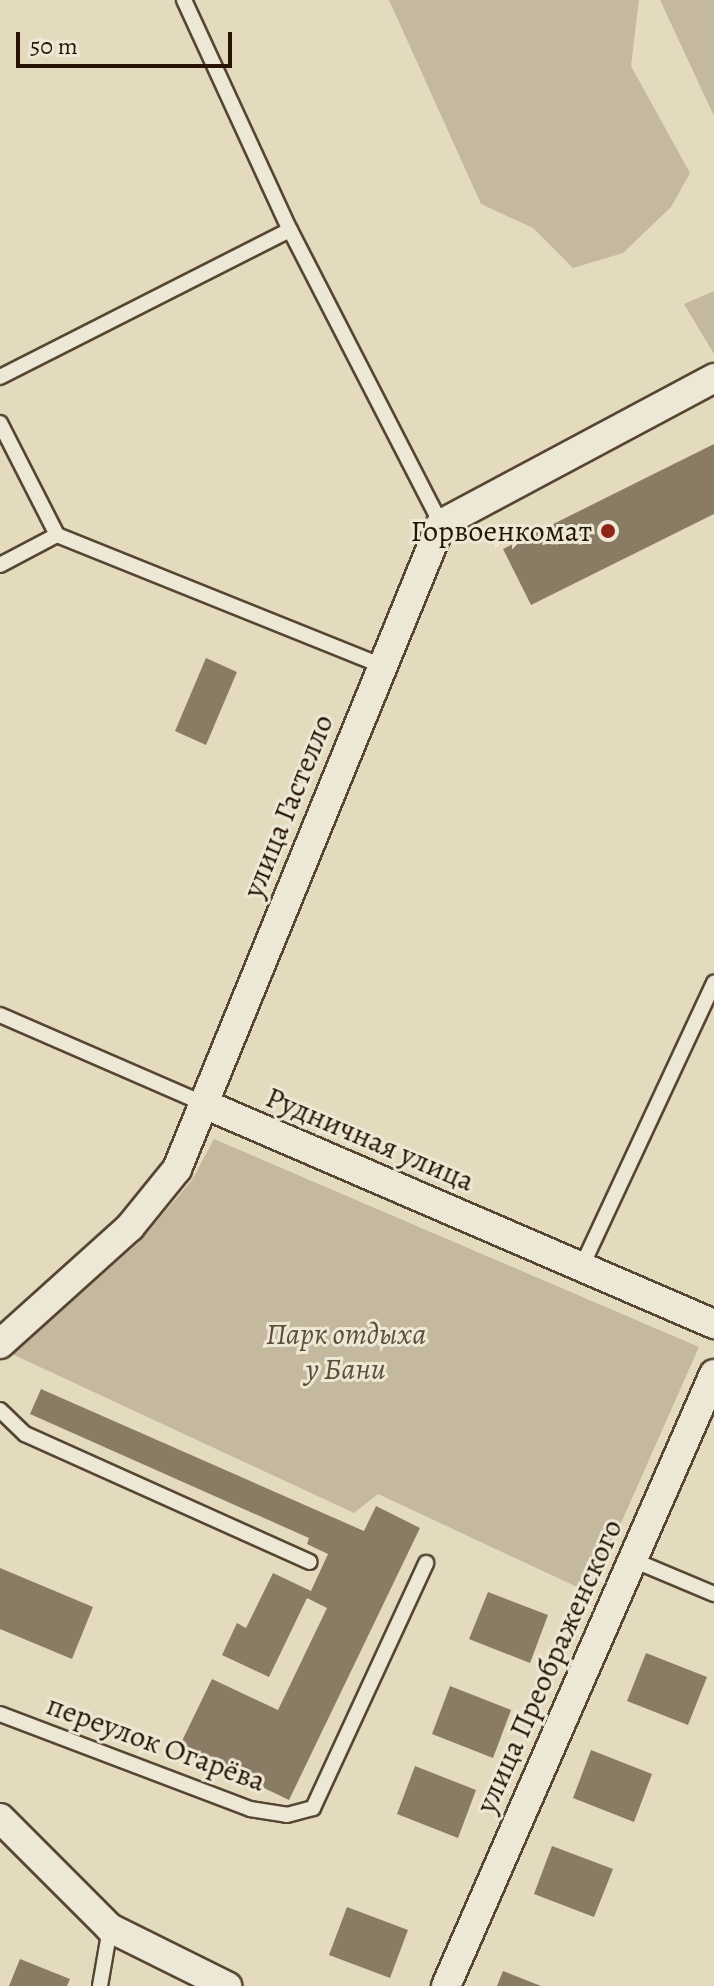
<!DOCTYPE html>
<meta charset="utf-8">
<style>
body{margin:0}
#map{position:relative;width:714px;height:1986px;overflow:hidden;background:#e4dbbf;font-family:Alegreya,serif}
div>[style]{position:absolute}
.green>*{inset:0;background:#c4b99f}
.building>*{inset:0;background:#8a7b65}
.roads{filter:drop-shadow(2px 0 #574533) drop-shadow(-2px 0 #574533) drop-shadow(0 2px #574533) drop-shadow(0 -2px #574533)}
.service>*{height:14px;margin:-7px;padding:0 7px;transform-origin:7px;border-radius:7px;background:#ede8d5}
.minor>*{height:28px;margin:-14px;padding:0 14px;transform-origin:14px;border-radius:14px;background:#ede8d5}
.dots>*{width:22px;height:22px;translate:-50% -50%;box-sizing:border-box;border:4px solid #ede8d5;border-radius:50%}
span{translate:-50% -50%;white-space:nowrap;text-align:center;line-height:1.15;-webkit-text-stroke:6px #ede8d5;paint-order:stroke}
.poi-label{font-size:30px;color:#281304}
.right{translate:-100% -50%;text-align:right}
.street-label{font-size:30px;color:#281304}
.park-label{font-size:30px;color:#5f4d3a;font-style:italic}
.scale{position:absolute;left:16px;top:32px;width:216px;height:36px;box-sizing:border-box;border:4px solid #281304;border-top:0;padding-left:10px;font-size:24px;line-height:28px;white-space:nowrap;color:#281304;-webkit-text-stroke:6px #ede8d5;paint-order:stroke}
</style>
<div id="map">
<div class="green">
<div style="clip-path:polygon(389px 0,639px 0,631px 66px,690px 173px,671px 207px,623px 253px,573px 268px,533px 228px,481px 204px)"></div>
<div style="clip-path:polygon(660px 0,714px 0,714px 116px)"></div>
<div style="clip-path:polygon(714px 291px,714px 354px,684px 304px)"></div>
<div style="clip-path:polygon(214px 1139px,699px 1347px,590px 1593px,378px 1494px,354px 1513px,12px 1354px,138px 1243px,192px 1180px)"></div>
</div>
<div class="building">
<div style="clip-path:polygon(714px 444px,714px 514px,531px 605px,503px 549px)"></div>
<div style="clip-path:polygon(206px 658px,237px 672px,206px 745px,175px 731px)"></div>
<div style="clip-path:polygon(41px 1389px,364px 1531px,376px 1506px,420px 1528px,289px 1800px,179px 1747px,212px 1679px,278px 1710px,327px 1608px,307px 1598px,269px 1677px,222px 1655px,237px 1623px,246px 1628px,273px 1573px,311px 1591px,328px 1554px,307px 1544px,309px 1538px,30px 1414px)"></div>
<div style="clip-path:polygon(0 1568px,93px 1607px,72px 1659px,0 1629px)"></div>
<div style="clip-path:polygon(488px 1592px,548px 1615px,530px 1663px,469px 1639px)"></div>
<div style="clip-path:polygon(646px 1653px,707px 1677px,688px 1725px,627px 1701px)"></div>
<div style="clip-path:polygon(450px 1686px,511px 1710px,493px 1758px,432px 1734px)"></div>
<div style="clip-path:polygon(591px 1750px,652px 1774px,634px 1822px,573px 1798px)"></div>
<div style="clip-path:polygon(415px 1766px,476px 1790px,458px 1838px,397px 1814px)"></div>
<div style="clip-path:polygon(552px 1846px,613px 1869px,594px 1917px,534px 1894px)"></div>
<div style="clip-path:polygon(347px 1907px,408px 1930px,390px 1978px,329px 1955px)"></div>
<div style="clip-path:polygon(20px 1959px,70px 1979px,67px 1986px,9px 1986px)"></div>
<div style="clip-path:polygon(503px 1971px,541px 1986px,497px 1986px)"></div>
</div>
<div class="roads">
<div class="service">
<div style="left:184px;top:0;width:253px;rotate:65.3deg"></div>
<div style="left:290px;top:230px;width:331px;rotate:62.8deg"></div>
<div style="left:0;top:377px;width:325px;rotate:-26.9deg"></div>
<div style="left:0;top:423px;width:126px;rotate:63deg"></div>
<div style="left:57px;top:535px;width:351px;rotate:21.9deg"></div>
<div style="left:0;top:565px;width:64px;rotate:-27.8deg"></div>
<div style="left:0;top:1015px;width:220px;rotate:23.5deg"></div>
<div style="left:581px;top:1268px;width:315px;rotate:-65deg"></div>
<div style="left:0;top:1410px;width:35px;rotate:44deg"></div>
<div style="left:25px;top:1434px;width:312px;rotate:24.2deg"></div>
<div style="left:633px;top:1560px;width:88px;rotate:22.8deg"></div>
<div style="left:0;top:1714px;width:267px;rotate:20.8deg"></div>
<div style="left:250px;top:1809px;width:37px;rotate:9deg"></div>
<div style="left:287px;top:1815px;width:27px;rotate:-15deg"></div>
<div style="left:313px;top:1808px;width:270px;rotate:-65.2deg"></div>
<div style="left:100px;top:1986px;width:59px;rotate:-80.2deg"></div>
</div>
<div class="minor">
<div style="left:202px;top:1103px;width:558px;rotate:23.35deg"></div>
<div style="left:0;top:1344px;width:175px;rotate:-42deg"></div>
<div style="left:130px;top:1227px;width:75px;rotate:-51deg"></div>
<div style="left:177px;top:1169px;width:697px;rotate:-67.74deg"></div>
<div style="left:441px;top:524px;width:310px;rotate:-28.1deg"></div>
<div style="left:0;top:1818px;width:156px;rotate:45deg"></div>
<div style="left:110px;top:1928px;width:131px;rotate:26.4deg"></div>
<div style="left:446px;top:1986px;width:668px;rotate:-66.35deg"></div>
</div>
</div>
<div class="dots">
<div style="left:608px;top:531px;background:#8f2418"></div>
</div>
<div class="poi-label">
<span class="right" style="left:592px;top:531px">Горвоенкомат</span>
</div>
<div class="street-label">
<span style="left:288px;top:806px;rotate:-68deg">улица Гастелло</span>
<span style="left:370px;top:1139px;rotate:23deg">Рудничная улица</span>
<span style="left:549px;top:1666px;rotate:-66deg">улица Преображенского</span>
<span style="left:156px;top:1743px;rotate:20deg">переулок Огарёва</span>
</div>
<div class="park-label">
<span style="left:346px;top:1351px">Парк отдыха<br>у Бани</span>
</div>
<div class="scale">50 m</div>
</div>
